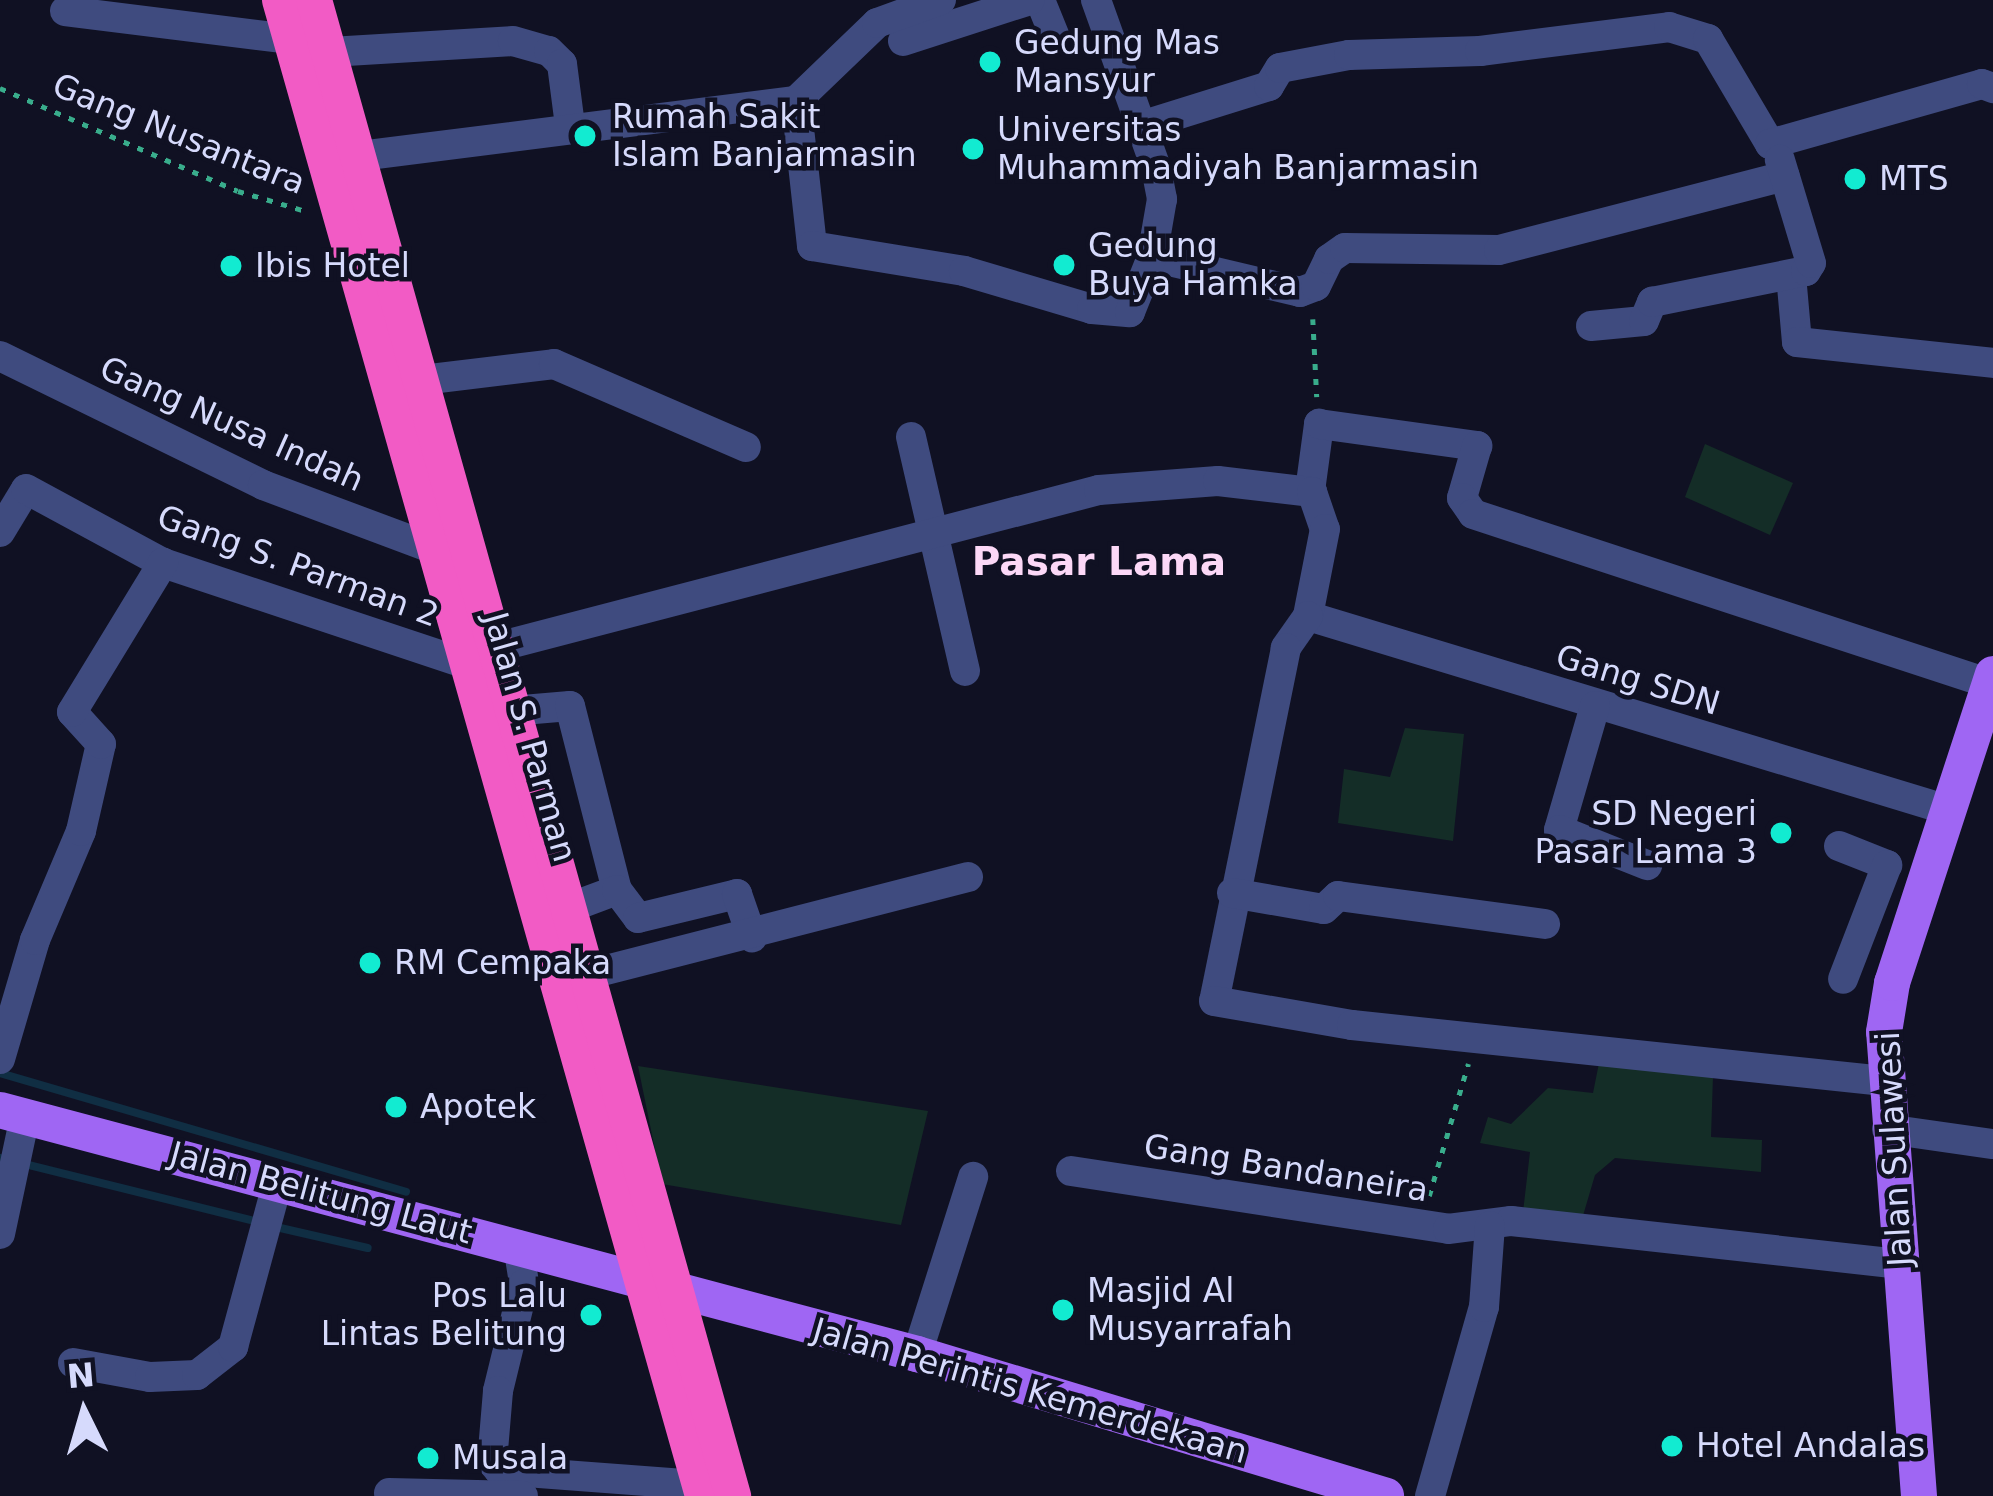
<!DOCTYPE html>
<style>
body{margin:0}
#map{position:relative;width:1993px;height:1496px;overflow:hidden;background:#101123;font-family:"DejaVu Sans",sans-serif}
div>[style]{position:absolute}
.green>*{inset:0;background:#142d27}
.stream>*{height:8px;margin:-4px;padding:0 4px;transform-origin:4px;border-radius:4px;background:#102e43}
.path>*{height:4.5px;margin-top:-2.25px;transform-origin:0;background:repeating-linear-gradient(90deg,#39ad8c 0 6px,transparent 0 15px)}
.minor>*{height:30px;margin:-15px;padding:0 15px;transform-origin:15px;border-radius:15px;background:#3f4b7f}
.major>*{height:36px;margin:-18px;padding:0 18px;transform-origin:18px;border-radius:18px;background:#9f66f3}
.highway>*{height:36px;margin:-18px;padding:0 18px;transform-origin:18px;border-radius:18px;background:#f25bc5}
.dots>*{width:33px;height:33px;translate:-50% -50%;box-sizing:border-box;border:6px solid #101123;border-radius:50%}
span{translate:-50% -50%;white-space:nowrap;text-align:center;line-height:1.15;-webkit-text-stroke:9px #101123;paint-order:stroke}
.poi-label{font-size:33px;color:#d6dafc}
.left{translate:0 -50%;text-align:left}
.right{translate:-100% -50%;text-align:right}
.street-label{font-size:33px;color:#d6dafc}
.quarter-label{font-size:39px;color:#fcd8f7;font-weight:700}
.north{position:absolute;left:24px;top:1352px;width:120px;height:120px;-webkit-text-stroke:9px #101123;paint-order:stroke;rotate:355deg;font-size:33px;font-weight:700;line-height:48px;text-align:center;color:#d6dafc}
.north::after{content:'';display:block;margin:auto;width:42px;height:54px;background:#d6dafc;clip-path:polygon(50% 0,100% 100%,50% 72%,0 100%)}
</style>
<div id="map">
<div class="green">
<div style="clip-path:polygon(1705px 444px,1793px 483px,1770px 535px,1685px 497px)"></div>
<div style="clip-path:polygon(1405px 728px,1464px 734px,1453px 841px,1338px 823px,1344px 769px,1390px 777px)"></div>
<div style="clip-path:polygon(1599px 1063px,1713px 1076px,1711px 1137px,1762px 1140px,1761px 1172px,1615px 1158px,1595px 1175px,1582px 1219px,1523px 1212px,1530px 1152px,1480px 1143px,1488px 1117px,1511px 1124px,1548px 1088px,1593px 1093px)"></div>
<div style="clip-path:polygon(638px 1066px,928px 1111px,901px 1225px,662px 1184px)"></div>
</div>
<div class="stream">
<div style="left:0;top:1073px;width:423px;rotate:16.3deg"></div>
<div style="left:0;top:1158px;width:270px;rotate:13.9deg"></div>
<div style="left:276px;top:1227px;width:94px;rotate:12.9deg"></div>
</div>
<div class="path">
<div style="left:0;top:88px;width:259px;rotate:23.4deg"></div>
<div style="left:238px;top:191px;width:71px;rotate:16.4deg"></div>
<div style="left:1313px;top:319px;width:78px;rotate:87.1deg"></div>
<div style="left:1429px;top:1196px;width:138px;rotate:-73.5deg"></div>
</div>
<div class="minor">
<div style="left:1040px;top:0;width:38px;rotate:68deg"></div>
<div style="left:1096px;top:0;width:178px;rotate:70.3deg"></div>
<div style="left:1156px;top:168px;width:32px;rotate:79deg"></div>
<div style="left:1162px;top:199px;width:59px;rotate:99.8deg"></div>
<div style="left:1152px;top:257px;width:152px;rotate:13.3deg"></div>
<div style="left:1300px;top:292px;width:17px;rotate:-21deg"></div>
<div style="left:1316px;top:286px;width:30px;rotate:-64deg"></div>
<div style="left:1329px;top:259px;width:19px;rotate:-35deg"></div>
<div style="left:1345px;top:248px;width:154px;rotate:0.7deg"></div>
<div style="left:1499px;top:250px;width:295px;rotate:-14.5deg"></div>
<div style="left:65px;top:11px;width:228px;rotate:7.1deg"></div>
<div style="left:903px;top:41px;width:133px;rotate:-17.9deg"></div>
<div style="left:330px;top:52px;width:183px;rotate:-3.4deg"></div>
<div style="left:513px;top:41px;width:37px;rotate:16deg"></div>
<div style="left:549px;top:51px;width:18px;rotate:45deg"></div>
<div style="left:562px;top:64px;width:63px;rotate:82.6deg"></div>
<div style="left:796px;top:101px;width:146px;rotate:83.7deg"></div>
<div style="left:812px;top:246px;width:154px;rotate:9.3deg"></div>
<div style="left:964px;top:271px;width:134px;rotate:16.5deg"></div>
<div style="left:1092px;top:309px;width:38px;rotate:5deg"></div>
<div style="left:1130px;top:312px;width:59px;rotate:-68.2deg"></div>
<div style="left:1144px;top:125px;width:131px;rotate:-17.3deg"></div>
<div style="left:1269px;top:86px;width:21px;rotate:-59deg"></div>
<div style="left:1280px;top:68px;width:70px;rotate:-10.7deg"></div>
<div style="left:1349px;top:55px;width:131px;rotate:-1.7deg"></div>
<div style="left:1480px;top:51px;width:191px;rotate:-7.2deg"></div>
<div style="left:1669px;top:27px;width:41px;rotate:17.1deg"></div>
<div style="left:1708px;top:39px;width:122px;rotate:59.4deg"></div>
<div style="left:1770px;top:144px;width:220px;rotate:-15.8deg"></div>
<div style="left:1982px;top:84px;width:12px;rotate:20deg"></div>
<div style="left:360px;top:156px;width:439px;rotate:-7.2deg"></div>
<div style="left:796px;top:101px;width:112px;rotate:-43.9deg"></div>
<div style="left:877px;top:23px;width:68px;rotate:-19.8deg"></div>
<div style="left:1791px;top:275px;width:67px;rotate:84.9deg"></div>
<div style="left:1797px;top:342px;width:197px;rotate:6.1deg"></div>
<div style="left:1591px;top:326px;width:53px;rotate:-5.4deg"></div>
<div style="left:1644px;top:321px;width:21px;rotate:-67deg"></div>
<div style="left:1652px;top:302px;width:157px;rotate:-11.4deg"></div>
<div style="left:1806px;top:271px;width:9px;rotate:-58deg"></div>
<div style="left:1811px;top:263px;width:108px;rotate:-106.8deg"></div>
<div style="left:0;top:356px;width:293px;rotate:26.1deg"></div>
<div style="left:263px;top:485px;width:186px;rotate:20.5deg"></div>
<div style="left:422px;top:380px;width:133px;rotate:-6.9deg"></div>
<div style="left:554px;top:364px;width:209px;rotate:23.4deg"></div>
<div style="left:911px;top:437px;width:240px;rotate:77deg"></div>
<div style="left:1310px;top:491px;width:68px;rotate:-82.3deg"></div>
<div style="left:1319px;top:424px;width:160px;rotate:7.9deg"></div>
<div style="left:1477px;top:446px;width:54px;rotate:106.1deg"></div>
<div style="left:1462px;top:498px;width:19px;rotate:55deg"></div>
<div style="left:1473px;top:514px;width:545px;rotate:18.17deg"></div>
<div style="left:0;top:532px;width:50px;rotate:-58.8deg"></div>
<div style="left:26px;top:489px;width:156px;rotate:28.4deg"></div>
<div style="left:163px;top:563px;width:320px;rotate:18.4deg"></div>
<div style="left:1308px;top:616px;width:669px;rotate:16.86deg"></div>
<div style="left:494px;top:648px;width:625px;rotate:-14.64deg"></div>
<div style="left:1099px;top:490px;width:119px;rotate:-4.3deg"></div>
<div style="left:1218px;top:481px;width:95px;rotate:6.7deg"></div>
<div style="left:1312px;top:492px;width:39px;rotate:71deg"></div>
<div style="left:1325px;top:529px;width:89px;rotate:101.1deg"></div>
<div style="left:1308px;top:616px;width:39px;rotate:125deg"></div>
<div style="left:1286px;top:648px;width:360px;rotate:101.5deg"></div>
<div style="left:1214px;top:1001px;width:140px;rotate:9.9deg"></div>
<div style="left:1352px;top:1025px;width:535px;rotate:6.01deg"></div>
<div style="left:1595px;top:706px;width:129px;rotate:106.2deg"></div>
<div style="left:1559px;top:830px;width:95px;rotate:21.7deg"></div>
<div style="left:511px;top:711px;width:59px;rotate:-4.8deg"></div>
<div style="left:570px;top:706px;width:190px;rotate:75.7deg"></div>
<div style="left:617px;top:890px;width:54px;rotate:159.6deg"></div>
<div style="left:1839px;top:846px;width:52px;rotate:21.6deg"></div>
<div style="left:1887px;top:865px;width:122px;rotate:111.1deg"></div>
<div style="left:617px;top:890px;width:35px;rotate:53deg"></div>
<div style="left:638px;top:918px;width:102px;rotate:-13.6deg"></div>
<div style="left:737px;top:894px;width:46px;rotate:70.8deg"></div>
<div style="left:1232px;top:893px;width:93px;rotate:9.9deg"></div>
<div style="left:1324px;top:909px;width:19px;rotate:-43deg"></div>
<div style="left:1338px;top:896px;width:209px;rotate:7.7deg"></div>
<div style="left:567px;top:980px;width:414px;rotate:-14.4deg"></div>
<div style="left:0;top:1059px;width:124px;rotate:-73.6deg"></div>
<div style="left:35px;top:940px;width:118px;rotate:-67.1deg"></div>
<div style="left:81px;top:831px;width:89px;rotate:-77.1deg"></div>
<div style="left:101px;top:744px;width:43px;rotate:-132.2deg"></div>
<div style="left:72px;top:712px;width:175px;rotate:-58.6deg"></div>
<div style="left:1887px;top:1129px;width:107px;rotate:8.1deg"></div>
<div style="left:1071px;top:1171px;width:381px;rotate:8.7deg"></div>
<div style="left:1448px;top:1229px;width:64px;rotate:-7.2deg"></div>
<div style="left:1511px;top:1221px;width:390px;rotate:6.3deg"></div>
<div style="left:0;top:1234px;width:121px;rotate:-78deg"></div>
<div style="left:518px;top:1245px;width:39px;rotate:81deg"></div>
<div style="left:524px;top:1284px;width:110px;rotate:103.7deg"></div>
<div style="left:498px;top:1391px;width:71px;rotate:94.8deg"></div>
<div style="left:492px;top:1462px;width:11px;rotate:49deg"></div>
<div style="left:499px;top:1470px;width:202px;rotate:4.3deg"></div>
<div style="left:917px;top:1354px;width:186px;rotate:-72.4deg"></div>
<div style="left:73px;top:1363px;width:78px;rotate:10.3deg"></div>
<div style="left:150px;top:1377px;width:47px;rotate:-2.4deg"></div>
<div style="left:197px;top:1375px;width:46px;rotate:-37.9deg"></div>
<div style="left:233px;top:1347px;width:172px;rotate:-74.8deg"></div>
<div style="left:389px;top:1493px;width:134px;rotate:1.3deg"></div>
<div style="left:1430px;top:1496px;width:197px;rotate:-74.1deg"></div>
<div style="left:1484px;top:1307px;width:81px;rotate:-85.8deg"></div>
</div>
<div class="major">
<div style="left:0;top:1110px;width:949px;rotate:14.9deg"></div>
<div style="left:917px;top:1354px;width:490px;rotate:16.8deg"></div>
<div style="left:1919px;top:1496px;width:465px;rotate:-94.3deg"></div>
<div style="left:1884px;top:1032px;width:50px;rotate:-80.7deg"></div>
<div style="left:1892px;top:983px;width:325px;rotate:-71.9deg"></div>
</div>
<div class="highway">
<div style="left:280px;top:0;width:1555px;rotate:74.21deg"></div>
<div style="left:314px;top:0;width:1554px;rotate:74.35deg"></div>
</div>
<div class="dots">
<div style="left:990px;top:62px;background:#12ebd1"></div>
<div style="left:585px;top:136px;background:#12ebd1"></div>
<div style="left:973px;top:149px;background:#12ebd1"></div>
<div style="left:1855px;top:179px;background:#12ebd1"></div>
<div style="left:1064px;top:265px;background:#12ebd1"></div>
<div style="left:231px;top:266px;background:#12ebd1"></div>
<div style="left:1781px;top:833px;background:#12ebd1"></div>
<div style="left:370px;top:963px;background:#12ebd1"></div>
<div style="left:396px;top:1107px;background:#12ebd1"></div>
<div style="left:1063px;top:1310px;background:#12ebd1"></div>
<div style="left:591px;top:1315px;background:#12ebd1"></div>
<div style="left:1672px;top:1446px;background:#12ebd1"></div>
<div style="left:428px;top:1458px;background:#12ebd1"></div>
</div>
<div class="poi-label">
<span class="left" style="left:1014px;top:62px">Gedung Mas<br>Mansyur</span>
<span class="left" style="left:612px;top:136px">Rumah Sakit<br>Islam Banjarmasin</span>
<span class="left" style="left:997px;top:149px">Universitas<br>Muhammadiyah Banjarmasin</span>
<span class="left" style="left:1879px;top:179px">MTS</span>
<span class="left" style="left:1088px;top:265px">Gedung<br>Buya Hamka</span>
<span class="left" style="left:255px;top:266px">Ibis Hotel</span>
<span class="right" style="left:1757px;top:833px">SD Negeri<br>Pasar Lama 3</span>
<span class="left" style="left:394px;top:963px">RM Cempaka</span>
<span class="left" style="left:420px;top:1107px">Apotek</span>
<span class="left" style="left:1087px;top:1310px">Masjid Al<br>Musyarrafah</span>
<span class="right" style="left:567px;top:1315px">Pos Lalu<br>Lintas Belitung</span>
<span class="left" style="left:1696px;top:1446px">Hotel Andalas</span>
<span class="left" style="left:452px;top:1458px">Musala</span>
</div>
<div class="street-label">
<span style="left:179px;top:134px;rotate:22deg">Gang Nusantara</span>
<span style="left:232px;top:424px;rotate:24deg">Gang Nusa Indah</span>
<span style="left:298px;top:566px;rotate:20deg">Gang S. Parman 2</span>
<span style="left:1638px;top:680px;rotate:17deg">Gang SDN</span>
<span style="left:530px;top:737px;rotate:74deg">Jalan S. Parman</span>
<span style="left:1894px;top:1149px;rotate:-93deg">Jalan Sulawesi</span>
<span style="left:1286px;top:1168px;rotate:9deg">Gang Bandaneira</span>
<span style="left:321px;top:1193px;rotate:15deg">Jalan Belitung Laut</span>
<span style="left:1030px;top:1391px;rotate:16deg">Jalan Perintis Kemerdekaan</span>
</div>
<div class="quarter-label">
<span style="left:1099px;top:562px">Pasar Lama</span>
</div>
<div class="north">N</div>
</div>
